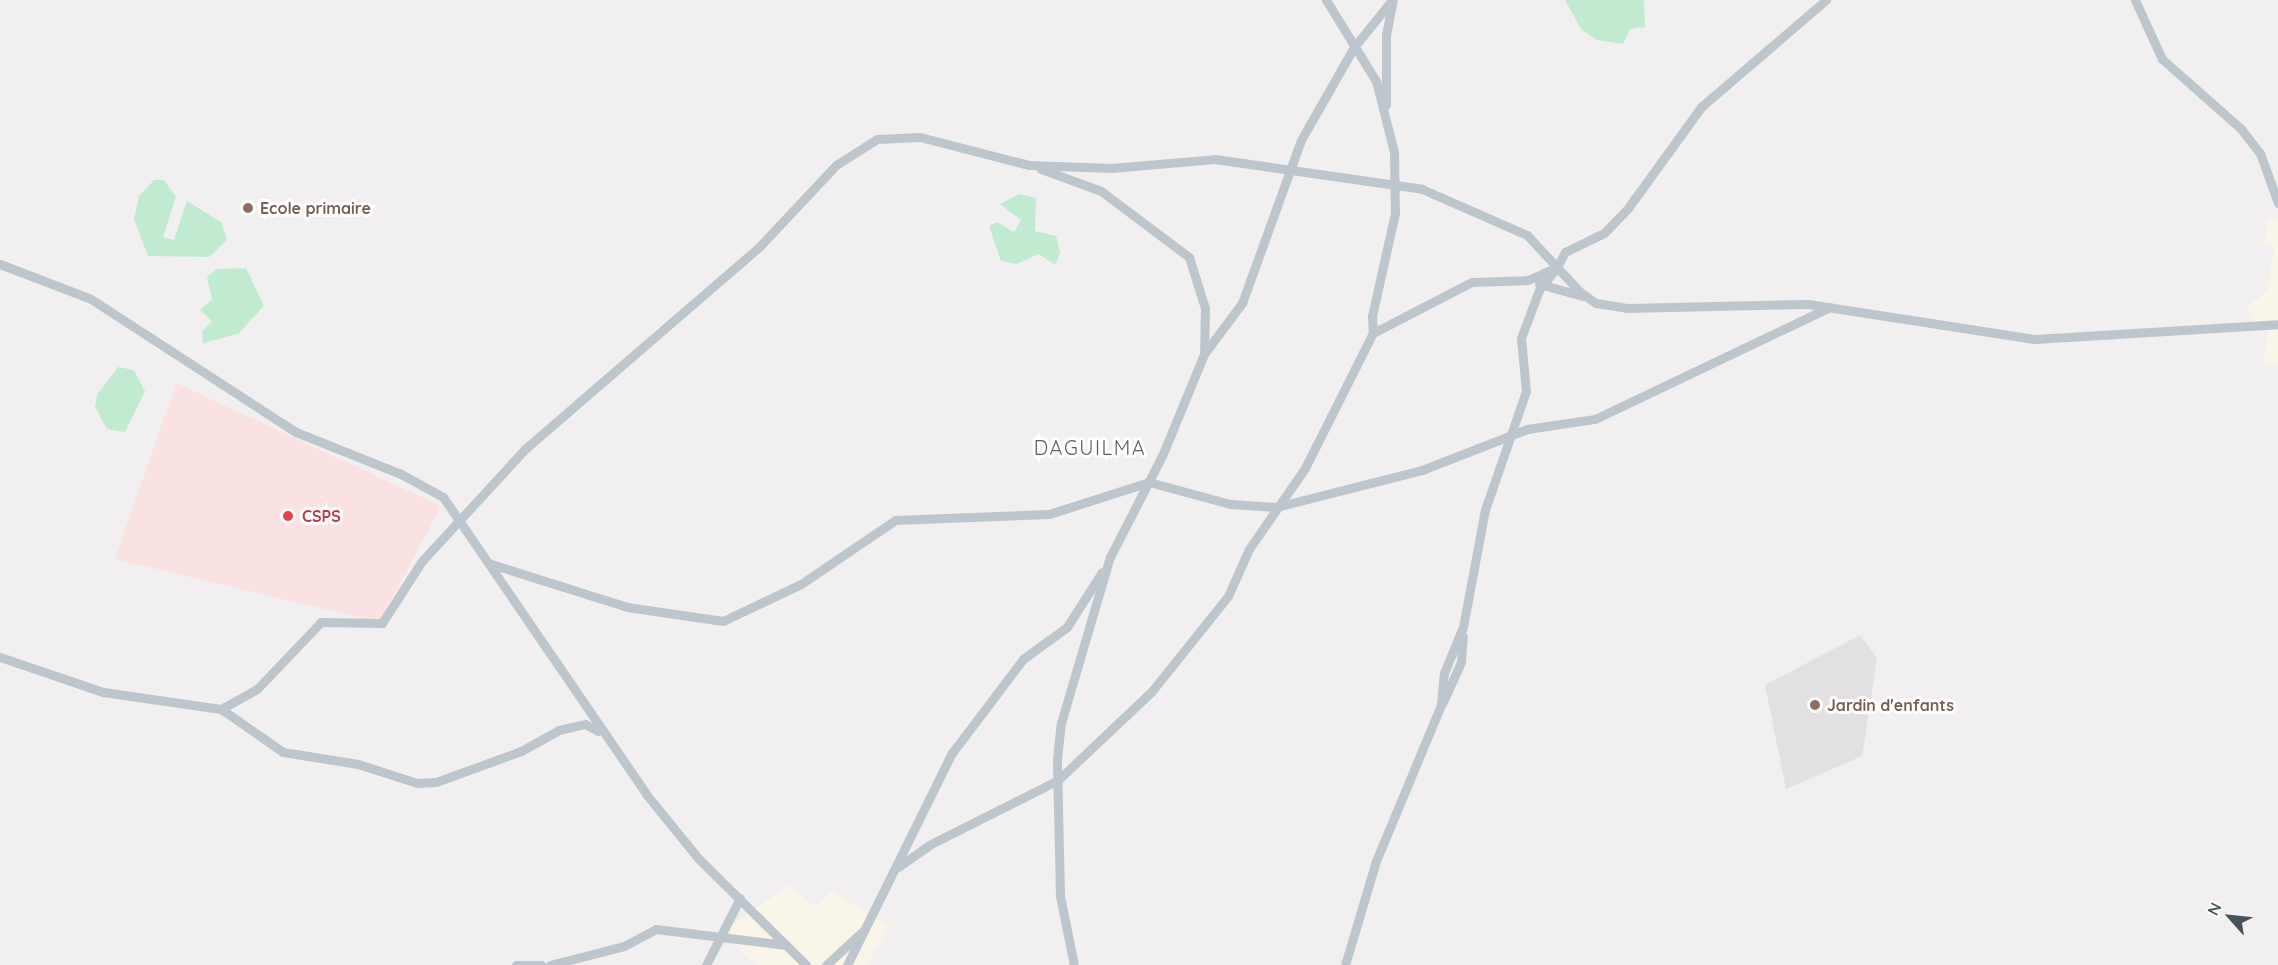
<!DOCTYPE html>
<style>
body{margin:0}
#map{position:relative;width:2278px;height:965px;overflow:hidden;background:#f1efef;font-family:Quicksand,sans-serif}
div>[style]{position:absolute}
.commercial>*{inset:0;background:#faf5e9}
.education>*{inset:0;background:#e2e0e0}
.medical>*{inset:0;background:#f9e2e1}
.green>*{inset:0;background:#c0ebd0}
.minor>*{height:9px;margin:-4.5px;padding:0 4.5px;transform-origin:4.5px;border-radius:4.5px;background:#bec6cd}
.dots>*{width:16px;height:16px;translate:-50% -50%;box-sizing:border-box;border:3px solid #fff;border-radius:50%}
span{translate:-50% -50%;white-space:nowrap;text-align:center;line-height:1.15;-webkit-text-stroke:6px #fff;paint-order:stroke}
.education-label{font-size:16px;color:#785e54;font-weight:700}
.left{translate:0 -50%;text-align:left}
.health-label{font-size:16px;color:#be3a42;font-weight:700}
.quarter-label{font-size:20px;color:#5c5f63;letter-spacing:1.5px}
.north{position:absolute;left:2200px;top:887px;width:60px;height:60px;-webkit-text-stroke:4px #fff;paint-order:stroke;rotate:297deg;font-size:16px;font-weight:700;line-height:24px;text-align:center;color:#48525b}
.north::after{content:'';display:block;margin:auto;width:21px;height:27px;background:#48525b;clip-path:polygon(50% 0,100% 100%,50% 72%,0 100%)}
</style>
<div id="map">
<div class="commercial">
<div style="clip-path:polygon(2268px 218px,2278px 219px,2278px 365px,2263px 364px,2269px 324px,2255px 324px,2247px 307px,2267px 291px,2274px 246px,2264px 244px)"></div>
<div style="clip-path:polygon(789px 885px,815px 907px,831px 891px,889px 926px,867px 965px,756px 965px,741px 952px,729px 928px)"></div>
</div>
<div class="education">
<div style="clip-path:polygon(1860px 635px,1877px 658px,1862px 756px,1786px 789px,1765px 685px)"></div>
</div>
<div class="medical">
<div style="clip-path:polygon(176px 383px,441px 506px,379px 622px,115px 559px)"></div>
</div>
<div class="green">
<div style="clip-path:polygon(1565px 0,1644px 0,1645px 27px,1630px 29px,1623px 44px,1597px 40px,1581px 29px)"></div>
<div style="clip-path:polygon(154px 180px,164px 180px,176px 197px,163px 237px,174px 240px,187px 201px,221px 222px,227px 240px,209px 257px,148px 256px,134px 219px,139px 196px)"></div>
<div style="clip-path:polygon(1020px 194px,1036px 198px,1035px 231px,1056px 236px,1060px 253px,1055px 265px,1039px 254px,1016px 264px,1001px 261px,989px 226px,997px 222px,1014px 232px,1021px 220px,1000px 204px)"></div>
<div style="clip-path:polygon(246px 268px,264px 306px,238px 334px,203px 343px,202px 331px,212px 321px,200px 310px,212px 299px,207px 277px,217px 269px)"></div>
<div style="clip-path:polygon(118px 367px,134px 370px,145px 391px,125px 432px,107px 429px,95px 407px,97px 395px)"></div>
</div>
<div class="minor">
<div style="left:1326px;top:0;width:95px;rotate:58.3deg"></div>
<div style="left:1376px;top:81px;width:73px;rotate:75.8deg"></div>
<div style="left:1394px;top:152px;width:61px;rotate:89.1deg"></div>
<div style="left:1395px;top:213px;width:106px;rotate:102.6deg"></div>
<div style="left:1372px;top:316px;width:17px;rotate:87deg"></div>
<div style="left:2135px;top:0;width:65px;rotate:65.4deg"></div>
<div style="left:2162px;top:59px;width:106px;rotate:41.5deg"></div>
<div style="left:2241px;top:129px;width:31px;rotate:52deg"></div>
<div style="left:2260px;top:153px;width:53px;rotate:70.2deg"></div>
<div style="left:1386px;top:105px;width:70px;rotate:-90deg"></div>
<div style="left:1386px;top:35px;width:36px;rotate:-79deg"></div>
<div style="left:1041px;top:169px;width:64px;rotate:20.1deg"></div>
<div style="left:1101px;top:191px;width:110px;rotate:36.9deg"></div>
<div style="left:1189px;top:257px;width:53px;rotate:72.6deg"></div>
<div style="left:1205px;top:308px;width:46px;rotate:91.2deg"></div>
<div style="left:0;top:264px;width:97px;rotate:21deg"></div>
<div style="left:91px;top:299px;width:244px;rotate:33deg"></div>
<div style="left:296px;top:432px;width:113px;rotate:21.8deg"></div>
<div style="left:401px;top:474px;width:48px;rotate:28.7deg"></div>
<div style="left:443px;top:497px;width:360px;rotate:55.6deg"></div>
<div style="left:646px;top:794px;width:82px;rotate:50.9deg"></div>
<div style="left:698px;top:858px;width:152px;rotate:44.7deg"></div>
<div style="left:1539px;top:284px;width:46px;rotate:15.3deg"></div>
<div style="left:491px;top:564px;width:143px;rotate:17.5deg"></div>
<div style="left:627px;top:607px;width:97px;rotate:8.3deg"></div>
<div style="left:723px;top:621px;width:86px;rotate:-25.4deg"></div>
<div style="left:801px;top:584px;width:114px;rotate:-34.2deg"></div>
<div style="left:895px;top:520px;width:154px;rotate:-2.2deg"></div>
<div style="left:1049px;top:514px;width:105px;rotate:-17.7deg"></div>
<div style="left:1149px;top:482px;width:84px;rotate:15.2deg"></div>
<div style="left:1230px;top:504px;width:46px;rotate:3.7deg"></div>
<div style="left:1276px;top:507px;width:151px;rotate:-14.2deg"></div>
<div style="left:1422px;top:470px;width:113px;rotate:-21.3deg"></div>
<div style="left:1527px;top:429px;width:69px;rotate:-8.4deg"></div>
<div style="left:1595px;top:419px;width:260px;rotate:-25.5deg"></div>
<div style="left:0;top:657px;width:109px;rotate:18.8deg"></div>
<div style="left:103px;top:692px;width:119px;rotate:8.2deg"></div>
<div style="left:221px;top:709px;width:75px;rotate:34.7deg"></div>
<div style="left:283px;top:752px;width:76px;rotate:9.1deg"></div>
<div style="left:358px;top:764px;width:62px;rotate:17.9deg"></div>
<div style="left:417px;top:783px;width:19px;rotate:-3deg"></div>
<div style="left:436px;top:782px;width:90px;rotate:-20deg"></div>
<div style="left:521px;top:751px;width:43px;rotate:-28.9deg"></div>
<div style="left:559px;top:730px;width:27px;rotate:-13deg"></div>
<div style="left:585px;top:724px;width:15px;rotate:28deg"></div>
<div style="left:1443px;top:702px;width:44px;rotate:-65.8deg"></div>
<div style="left:1461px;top:662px;width:26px;rotate:-86deg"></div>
<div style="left:221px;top:709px;width:41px;rotate:-29.1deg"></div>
<div style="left:257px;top:689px;width:93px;rotate:-46.3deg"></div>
<div style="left:321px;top:622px;width:61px;rotate:0.9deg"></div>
<div style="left:382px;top:623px;width:74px;rotate:-57.2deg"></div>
<div style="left:422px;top:561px;width:152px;rotate:-47.4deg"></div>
<div style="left:525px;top:449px;width:311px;rotate:-40.8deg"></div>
<div style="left:760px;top:246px;width:111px;rotate:-46.8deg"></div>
<div style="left:836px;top:165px;width:49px;rotate:-32.4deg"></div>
<div style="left:877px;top:139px;width:43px;rotate:-2.7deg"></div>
<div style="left:920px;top:137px;width:113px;rotate:14.4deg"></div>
<div style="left:1029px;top:165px;width:82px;rotate:2.1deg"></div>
<div style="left:1111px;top:168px;width:104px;rotate:-4.9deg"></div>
<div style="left:1215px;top:159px;width:209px;rotate:8.2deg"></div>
<div style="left:1422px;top:189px;width:115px;rotate:23.7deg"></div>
<div style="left:1527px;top:235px;width:78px;rotate:47.1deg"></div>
<div style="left:1580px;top:292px;width:19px;rotate:35deg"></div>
<div style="left:1596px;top:303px;width:31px;rotate:9deg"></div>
<div style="left:1627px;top:308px;width:181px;rotate:-1.3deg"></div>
<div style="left:1808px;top:304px;width:230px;rotate:8.8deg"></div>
<div style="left:2035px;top:339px;width:243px;rotate:-3.5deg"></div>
<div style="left:898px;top:867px;width:38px;rotate:-35deg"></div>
<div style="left:929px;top:845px;width:144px;rotate:-26.7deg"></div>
<div style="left:1058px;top:780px;width:129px;rotate:-43.4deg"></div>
<div style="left:1152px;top:691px;width:122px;rotate:-51.3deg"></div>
<div style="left:1228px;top:596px;width:51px;rotate:-65.9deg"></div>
<div style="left:1249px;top:549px;width:98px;rotate:-55.3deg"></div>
<div style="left:1305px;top:468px;width:151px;rotate:-63.3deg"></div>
<div style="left:1373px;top:333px;width:111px;rotate:-27.3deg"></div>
<div style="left:1472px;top:282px;width:56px;rotate:-2deg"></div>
<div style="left:1528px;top:280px;width:32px;rotate:-24deg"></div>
<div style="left:1557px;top:267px;width:17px;rotate:-62deg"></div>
<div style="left:1565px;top:252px;width:43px;rotate:-26deg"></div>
<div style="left:1604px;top:233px;width:35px;rotate:-46deg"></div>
<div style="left:1628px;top:208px;width:125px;rotate:-54.1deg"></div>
<div style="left:1701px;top:107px;width:165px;rotate:-40.6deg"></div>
<div style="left:516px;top:965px;width:25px"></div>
<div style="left:550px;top:965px;width:76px;rotate:-14.4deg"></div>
<div style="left:624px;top:946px;width:36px;rotate:-28deg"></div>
<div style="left:656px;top:929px;width:131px;rotate:7deg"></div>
<div style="left:706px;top:965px;width:75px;rotate:-63.1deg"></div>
<div style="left:826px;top:965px;width:49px;rotate:-42.5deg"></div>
<div style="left:847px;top:965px;width:237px;rotate:-63.7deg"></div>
<div style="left:952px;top:753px;width:118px;rotate:-52.9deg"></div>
<div style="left:1023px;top:659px;width:54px;rotate:-36deg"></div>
<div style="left:1067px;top:627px;width:65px;rotate:-57.5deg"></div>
<div style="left:1074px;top:965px;width:70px;rotate:-101.5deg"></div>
<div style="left:1060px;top:896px;width:137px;rotate:-91.3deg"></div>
<div style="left:1057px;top:759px;width:36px;rotate:-84deg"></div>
<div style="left:1061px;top:723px;width:173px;rotate:-73.6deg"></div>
<div style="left:1110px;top:557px;width:114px;rotate:-62.8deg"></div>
<div style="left:1162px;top:456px;width:110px;rotate:-67.6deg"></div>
<div style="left:1204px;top:354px;width:64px;rotate:-53.3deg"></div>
<div style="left:1242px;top:303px;width:173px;rotate:-70.1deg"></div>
<div style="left:1301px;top:140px;width:107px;rotate:-60.3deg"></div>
<div style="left:1354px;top:47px;width:60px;rotate:-51deg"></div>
<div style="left:1345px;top:965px;width:109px;rotate:-73.4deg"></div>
<div style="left:1376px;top:861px;width:169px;rotate:-67.4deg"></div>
<div style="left:1441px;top:705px;width:32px;rotate:-85deg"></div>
<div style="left:1444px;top:673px;width:50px;rotate:-67.6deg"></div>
<div style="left:1463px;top:627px;width:119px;rotate:-79.4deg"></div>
<div style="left:1485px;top:510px;width:126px;rotate:-71deg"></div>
<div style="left:1526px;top:391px;width:53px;rotate:-95.4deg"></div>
<div style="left:1521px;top:338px;width:51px;rotate:-69.4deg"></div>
<div style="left:1539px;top:290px;width:23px;rotate:-52deg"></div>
</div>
<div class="dots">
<div style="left:248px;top:208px;background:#8d6e63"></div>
<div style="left:288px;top:516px;background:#e0444e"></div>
<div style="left:1815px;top:705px;background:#8d6e63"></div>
</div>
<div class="education-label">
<span class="left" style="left:260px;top:208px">Ecole primaire</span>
<span class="left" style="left:1827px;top:705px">Jardin d'enfants</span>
</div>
<div class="health-label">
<span class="left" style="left:302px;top:516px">CSPS</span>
</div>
<div class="quarter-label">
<span style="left:1090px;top:447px">DAGUILMA</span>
</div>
<div class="north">N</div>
</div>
